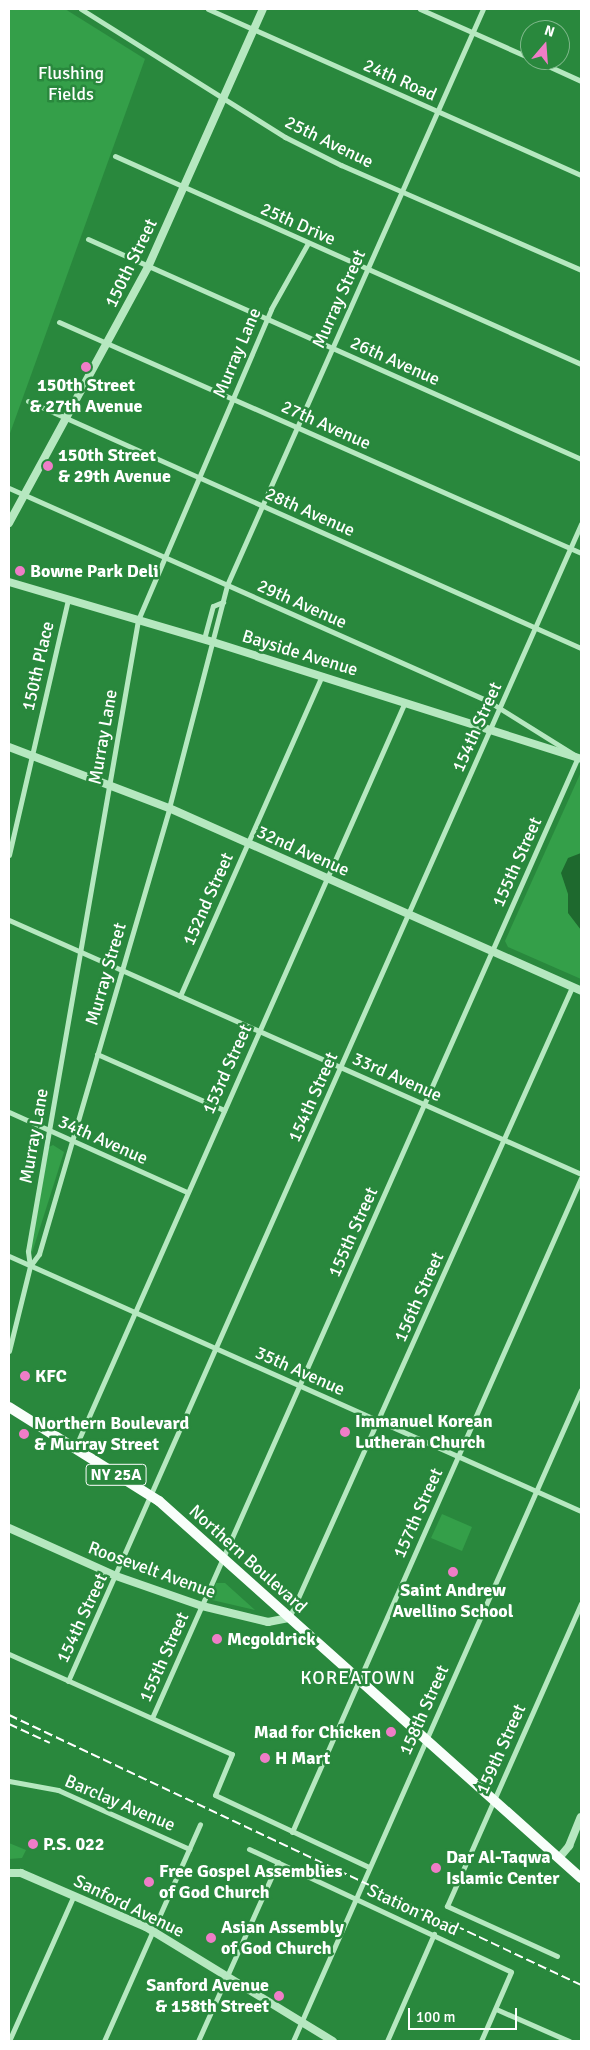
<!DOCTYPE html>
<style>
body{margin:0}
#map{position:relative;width:590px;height:2050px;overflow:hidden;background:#29883d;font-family:Signika,sans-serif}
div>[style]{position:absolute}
.green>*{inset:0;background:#349f49}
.water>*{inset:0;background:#1e692e}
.minor>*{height:5px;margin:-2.5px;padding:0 2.5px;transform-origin:2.5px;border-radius:2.5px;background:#b6e8c0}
.tertiary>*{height:8px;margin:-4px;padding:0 4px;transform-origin:4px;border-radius:4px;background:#b6e8c0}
.primary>*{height:10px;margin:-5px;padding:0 5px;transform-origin:5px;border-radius:5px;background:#f8fefa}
.rail>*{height:2px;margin-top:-1px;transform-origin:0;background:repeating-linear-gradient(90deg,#fff 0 9px,transparent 0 13px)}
.dots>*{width:14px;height:14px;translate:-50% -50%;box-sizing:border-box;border:2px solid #29883d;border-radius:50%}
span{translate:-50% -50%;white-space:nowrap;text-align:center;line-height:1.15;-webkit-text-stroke:5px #29883d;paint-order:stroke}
.shield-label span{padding:1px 4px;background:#29883d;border:1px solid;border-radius:4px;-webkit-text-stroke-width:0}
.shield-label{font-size:16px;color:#fff;font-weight:700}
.park-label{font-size:18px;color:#fff}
.street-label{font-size:18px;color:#fff}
.poi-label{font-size:18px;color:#fff;font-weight:700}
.left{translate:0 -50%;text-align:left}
.right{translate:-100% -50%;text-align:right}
.neighbourhood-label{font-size:19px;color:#fff;letter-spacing:1px}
.frame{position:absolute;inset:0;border:10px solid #fff;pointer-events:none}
.north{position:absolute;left:520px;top:20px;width:50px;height:50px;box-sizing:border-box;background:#29883d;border:1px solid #7fb88b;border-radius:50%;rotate:18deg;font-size:14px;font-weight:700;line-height:20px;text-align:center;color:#fff}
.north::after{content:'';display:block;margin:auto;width:18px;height:22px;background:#ef7dc7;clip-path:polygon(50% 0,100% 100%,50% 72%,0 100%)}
.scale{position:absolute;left:408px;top:2008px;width:109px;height:22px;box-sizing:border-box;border:2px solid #fff;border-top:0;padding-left:6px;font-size:15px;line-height:18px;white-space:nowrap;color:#fff;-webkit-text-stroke:4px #29883d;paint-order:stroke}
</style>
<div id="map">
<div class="green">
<div style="clip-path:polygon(9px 9px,65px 9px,145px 59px,9px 436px)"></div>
<div style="clip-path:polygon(581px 772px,581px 979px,508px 947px,505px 941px)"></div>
<div style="clip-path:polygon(53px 1145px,64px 1152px,32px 1253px,30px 1252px,49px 1147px)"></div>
<div style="clip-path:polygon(442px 1514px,472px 1527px,462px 1551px,431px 1538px)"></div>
<div style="clip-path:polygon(216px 1583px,225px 1583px,255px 1610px,212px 1600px)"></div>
<div style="clip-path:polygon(9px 1843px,26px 1850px,22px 1858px,9px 1859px)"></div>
</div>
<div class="water">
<div style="clip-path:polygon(581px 853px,581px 930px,568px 913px,568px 894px,561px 873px,568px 858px)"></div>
</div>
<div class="minor">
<div style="left:81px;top:9px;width:241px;rotate:32.1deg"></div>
<div style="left:285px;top:137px;width:63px;rotate:26.6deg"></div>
<div style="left:341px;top:165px;width:262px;rotate:23.6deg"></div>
<div style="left:208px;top:9px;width:408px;rotate:24deg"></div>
<div style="left:420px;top:9px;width:120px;rotate:24deg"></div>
<div style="left:535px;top:60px;width:51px;rotate:24.5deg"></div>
<div style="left:115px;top:156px;width:510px;rotate:24.05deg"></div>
<div style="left:88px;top:239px;width:540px;rotate:24.05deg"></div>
<div style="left:59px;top:322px;width:571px;rotate:23.87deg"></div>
<div style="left:28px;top:401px;width:606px;rotate:24.07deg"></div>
<div style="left:9px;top:488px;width:524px;rotate:23.97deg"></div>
<div style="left:488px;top:701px;width:106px;rotate:31.9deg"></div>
<div style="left:578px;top:757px;width:1051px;rotate:113.91deg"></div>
<div style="left:204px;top:639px;width:34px;rotate:-75deg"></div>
<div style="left:213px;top:606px;width:11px;rotate:-22deg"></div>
<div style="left:9px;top:855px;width:263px;rotate:-77deg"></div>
<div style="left:9px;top:920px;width:626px;rotate:23.94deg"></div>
<div style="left:180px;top:996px;width:351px;rotate:-66.1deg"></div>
<div style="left:97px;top:1054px;width:139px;rotate:23.8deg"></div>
<div style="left:9px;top:1112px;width:195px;rotate:24.2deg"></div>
<div style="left:9px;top:1256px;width:626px;rotate:24.03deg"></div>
<div style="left:30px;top:1266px;width:15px;rotate:-98deg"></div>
<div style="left:28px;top:1251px;width:641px;rotate:-80.11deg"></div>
<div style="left:138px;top:620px;width:338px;rotate:-66.8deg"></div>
<div style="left:271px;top:309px;width:76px;rotate:-60.7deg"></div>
<div style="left:9px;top:1351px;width:88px;rotate:-76.1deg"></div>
<div style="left:30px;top:1266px;width:15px;rotate:-53deg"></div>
<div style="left:39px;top:1254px;width:465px;rotate:-73.7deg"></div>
<div style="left:169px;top:808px;width:230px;rotate:-75.4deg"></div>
<div style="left:227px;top:585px;width:630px;rotate:-66.04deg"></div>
<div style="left:75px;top:1448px;width:816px;rotate:-66.14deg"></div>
<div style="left:289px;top:1618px;width:692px;rotate:-65.84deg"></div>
<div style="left:9px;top:1654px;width:244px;rotate:24.2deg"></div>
<div style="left:232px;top:1754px;width:44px;rotate:112.5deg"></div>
<div style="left:215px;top:1795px;width:170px;rotate:25.1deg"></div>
<div style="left:68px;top:1681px;width:1266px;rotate:-66.09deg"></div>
<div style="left:9px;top:1781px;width:50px;rotate:10.4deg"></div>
<div style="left:58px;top:1790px;width:144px;rotate:24.2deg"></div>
<div style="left:292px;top:1832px;width:715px;rotate:-66.16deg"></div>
<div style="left:249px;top:1849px;width:289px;rotate:25.1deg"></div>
<div style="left:511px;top:1972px;width:75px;rotate:113.5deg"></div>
<div style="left:557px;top:1956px;width:121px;rotate:-155.6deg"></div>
<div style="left:447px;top:1906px;width:331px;rotate:-66.1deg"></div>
<div style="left:496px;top:2009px;width:80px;rotate:23.7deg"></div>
<div style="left:9px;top:2041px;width:160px;rotate:-66deg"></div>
<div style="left:104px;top:2041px;width:237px;rotate:-66.1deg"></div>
<div style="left:198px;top:2041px;width:196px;rotate:-65.9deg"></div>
<div style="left:293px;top:2041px;width:712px;rotate:-66.14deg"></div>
<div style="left:387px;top:2041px;width:117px;rotate:-66.3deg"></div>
</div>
<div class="tertiary">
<div style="left:9px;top:523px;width:291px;rotate:-61.5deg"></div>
<div style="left:148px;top:267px;width:282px;rotate:-66deg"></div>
<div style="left:9px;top:582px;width:213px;rotate:16.4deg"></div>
<div style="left:213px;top:642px;width:386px;rotate:17.6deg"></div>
<div style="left:9px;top:747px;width:171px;rotate:20.9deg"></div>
<div style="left:169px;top:808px;width:451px;rotate:23.9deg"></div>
<div style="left:9px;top:1528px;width:117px;rotate:24.2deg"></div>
<div style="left:116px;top:1576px;width:91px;rotate:19.2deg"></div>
<div style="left:202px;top:1606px;width:68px;rotate:13.6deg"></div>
<div style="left:268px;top:1622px;width:21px;rotate:-11deg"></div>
<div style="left:559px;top:1858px;width:16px;rotate:-50deg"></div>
<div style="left:569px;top:1846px;width:31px;rotate:-68deg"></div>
<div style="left:9px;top:1873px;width:12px"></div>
<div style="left:21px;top:1873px;width:136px;rotate:23.4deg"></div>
<div style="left:146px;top:1927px;width:219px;rotate:31.4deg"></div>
</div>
<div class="primary">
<div style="left:9px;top:1407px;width:177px;rotate:32.1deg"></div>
<div style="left:159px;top:1501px;width:566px;rotate:41.78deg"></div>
</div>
<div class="rail">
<div style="left:9px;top:1715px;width:633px;rotate:25.27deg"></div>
<div style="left:9px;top:1724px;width:45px;rotate:24.9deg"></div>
</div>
<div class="dots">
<div style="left:86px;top:367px;background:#ef7dc7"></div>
<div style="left:48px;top:466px;background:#ef7dc7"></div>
<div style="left:20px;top:571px;background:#ef7dc7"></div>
<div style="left:25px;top:1376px;background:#ef7dc7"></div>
<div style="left:345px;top:1432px;background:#ef7dc7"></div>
<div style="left:24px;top:1434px;background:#ef7dc7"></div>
<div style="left:453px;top:1572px;background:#ef7dc7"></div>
<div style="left:217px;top:1639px;background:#ef7dc7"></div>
<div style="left:391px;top:1732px;background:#ef7dc7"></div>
<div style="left:265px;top:1758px;background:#ef7dc7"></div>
<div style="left:33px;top:1844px;background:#ef7dc7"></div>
<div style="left:436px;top:1868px;background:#ef7dc7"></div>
<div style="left:149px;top:1882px;background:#ef7dc7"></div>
<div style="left:211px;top:1938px;background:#ef7dc7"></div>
<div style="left:279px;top:1996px;background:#ef7dc7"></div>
</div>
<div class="shield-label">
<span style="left:116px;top:1475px">NY 25A</span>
</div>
<div class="park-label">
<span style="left:71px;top:84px">Flushing<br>Fields</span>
</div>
<div class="street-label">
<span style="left:400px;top:80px;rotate:24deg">24th Road</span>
<span style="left:329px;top:142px;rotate:26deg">25th Avenue</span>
<span style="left:298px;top:224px;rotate:24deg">25th Drive</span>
<span style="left:131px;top:263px;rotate:-64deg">150th Street</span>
<span style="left:339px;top:299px;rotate:-66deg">Murray Street</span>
<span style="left:237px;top:353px;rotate:-67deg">Murray Lane</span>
<span style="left:395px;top:361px;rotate:24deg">26th Avenue</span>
<span style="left:326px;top:425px;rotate:24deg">27th Avenue</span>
<span style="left:310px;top:512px;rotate:24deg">28th Avenue</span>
<span style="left:302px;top:604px;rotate:24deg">29th Avenue</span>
<span style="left:300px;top:653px;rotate:17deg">Bayside Avenue</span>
<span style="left:38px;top:666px;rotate:-77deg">150th Place</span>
<span style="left:477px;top:727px;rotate:-66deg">154th Street</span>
<span style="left:103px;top:737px;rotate:-80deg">Murray Lane</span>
<span style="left:303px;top:851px;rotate:24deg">32nd Avenue</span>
<span style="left:517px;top:862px;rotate:-66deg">155th Street</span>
<span style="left:208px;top:899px;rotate:-66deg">152nd Street</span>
<span style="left:106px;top:974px;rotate:-74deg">Murray Street</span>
<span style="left:227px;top:1069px;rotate:-66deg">153rd Street</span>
<span style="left:397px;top:1077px;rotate:24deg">33rd Avenue</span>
<span style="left:313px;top:1097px;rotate:-66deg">154th Street</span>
<span style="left:34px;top:1136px;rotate:-80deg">Murray Lane</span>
<span style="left:103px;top:1140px;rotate:24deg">34th Avenue</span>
<span style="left:353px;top:1232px;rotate:-66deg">155th Street</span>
<span style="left:419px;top:1297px;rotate:-66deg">156th Street</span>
<span style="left:300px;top:1371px;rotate:24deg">35th Avenue</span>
<span style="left:418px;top:1513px;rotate:-66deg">157th Street</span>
<span style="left:248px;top:1559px;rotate:42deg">Northern Boulevard</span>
<span style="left:152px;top:1570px;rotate:20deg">Roosevelt Avenue</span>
<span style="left:82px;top:1618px;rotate:-65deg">154th Street</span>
<span style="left:164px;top:1657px;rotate:-66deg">155th Street</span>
<span style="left:424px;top:1710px;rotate:-66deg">158th Street</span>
<span style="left:501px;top:1749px;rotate:-66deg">159th Street</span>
<span style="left:120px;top:1803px;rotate:23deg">Barclay Avenue</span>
<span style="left:129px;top:1906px;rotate:26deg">Sanford Avenue</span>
<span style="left:413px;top:1910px;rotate:25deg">Station Road</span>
</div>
<div class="poi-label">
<span style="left:86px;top:396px">150th Street<br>&amp; 27th Avenue</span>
<span class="left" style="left:58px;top:466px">150th Street<br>&amp; 29th Avenue</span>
<span class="left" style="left:30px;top:571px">Bowne Park Deli</span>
<span class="left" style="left:35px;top:1376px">KFC</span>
<span class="left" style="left:355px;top:1432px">Immanuel Korean<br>Lutheran Church</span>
<span class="left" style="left:34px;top:1434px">Northern Boulevard<br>&amp; Murray Street</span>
<span style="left:453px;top:1601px">Saint Andrew<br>Avellino School</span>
<span class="left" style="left:227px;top:1639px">Mcgoldrick</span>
<span class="right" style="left:381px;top:1732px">Mad for Chicken</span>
<span class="left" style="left:275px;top:1758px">H Mart</span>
<span class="left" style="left:43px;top:1844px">P.S. 022</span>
<span class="left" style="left:446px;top:1868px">Dar Al-Taqwa<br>Islamic Center</span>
<span class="left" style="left:159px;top:1882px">Free Gospel Assemblies<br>of God Church</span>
<span class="left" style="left:221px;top:1938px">Asian Assembly<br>of God Church</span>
<span class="right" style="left:269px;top:1996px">Sanford Avenue<br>&amp; 158th Street</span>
</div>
<div class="neighbourhood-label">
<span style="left:358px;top:1679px">KOREATOWN</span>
</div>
<div class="frame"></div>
<div class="north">N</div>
<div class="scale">100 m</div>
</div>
